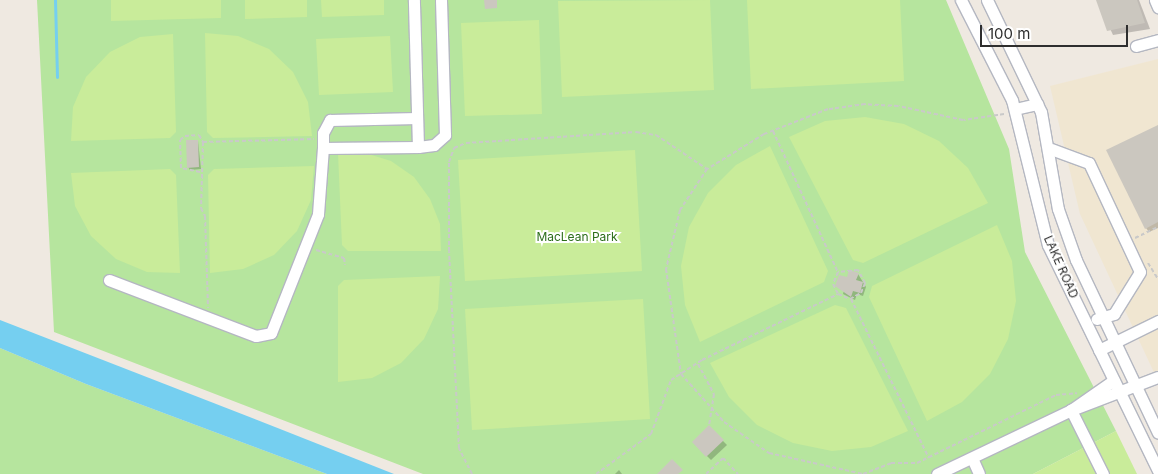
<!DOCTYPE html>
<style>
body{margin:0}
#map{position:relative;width:1158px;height:474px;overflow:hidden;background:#efe9e1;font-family:Inter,sans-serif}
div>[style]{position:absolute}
.education>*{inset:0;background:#f0e6d1}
.green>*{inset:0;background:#b6e59e}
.pitch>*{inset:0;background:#c9ec9a}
.water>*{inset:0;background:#75cff0}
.shadow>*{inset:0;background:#0003}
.stream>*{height:3px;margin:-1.5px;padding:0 1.5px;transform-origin:1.5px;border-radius:1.5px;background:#75cff0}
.building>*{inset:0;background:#cbc7bf}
.path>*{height:2px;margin-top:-1px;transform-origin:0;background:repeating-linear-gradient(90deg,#c9c9c9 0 4px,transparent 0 6.5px)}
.roads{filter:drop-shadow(1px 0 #b4b7c1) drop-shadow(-1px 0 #b4b7c1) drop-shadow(0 1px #b4b7c1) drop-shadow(0 -1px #b4b7c1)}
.minor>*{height:11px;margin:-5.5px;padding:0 5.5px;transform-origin:5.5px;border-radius:5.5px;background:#fff}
span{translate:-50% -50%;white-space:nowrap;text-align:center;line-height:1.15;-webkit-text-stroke:4px #fff;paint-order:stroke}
.park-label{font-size:12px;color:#2c6e1b}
.street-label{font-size:12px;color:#2e2e2e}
.scale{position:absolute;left:980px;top:25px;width:148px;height:22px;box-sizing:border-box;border:2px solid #2e2e2e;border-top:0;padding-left:6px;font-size:15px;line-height:18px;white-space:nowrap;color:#2e2e2e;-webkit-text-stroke:4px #fff;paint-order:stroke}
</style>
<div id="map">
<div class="education">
<div style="clip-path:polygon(1158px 59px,1158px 381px,1080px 214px,1050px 86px)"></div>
</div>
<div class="green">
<div style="clip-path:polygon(37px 0,946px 0,1009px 149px,1025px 252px,1116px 431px,1033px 474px,423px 474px,54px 332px)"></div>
<div style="clip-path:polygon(0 348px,86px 384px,327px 474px,0 474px)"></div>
</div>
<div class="pitch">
<div style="clip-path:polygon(111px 0,221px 0,221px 18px,111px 21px)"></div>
<div style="clip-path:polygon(245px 0,307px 0,307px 17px,245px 19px)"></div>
<div style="clip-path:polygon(321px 0,384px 0,384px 15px,322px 17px)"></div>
<div style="clip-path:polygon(710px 0,714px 90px,562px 97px,558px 1px)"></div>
<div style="clip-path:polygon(747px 0,900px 0,904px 81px,751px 89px)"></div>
<div style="clip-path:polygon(539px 20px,542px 114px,465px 116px,461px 23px)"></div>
<div style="clip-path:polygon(205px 33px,238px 36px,269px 49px,293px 72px,308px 102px,312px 136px,213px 138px,207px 132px)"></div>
<div style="clip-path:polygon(173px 34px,176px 132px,170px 138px,71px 141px,73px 107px,86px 77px,110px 52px,140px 37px)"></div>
<div style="clip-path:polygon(390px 36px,393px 92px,319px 95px,316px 39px)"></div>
<div style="clip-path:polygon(865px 117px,904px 124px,939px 141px,968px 168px,988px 203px,863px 263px,853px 260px,789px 137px,825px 121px)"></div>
<div style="clip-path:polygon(770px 146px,828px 271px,824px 282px,700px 342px,685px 305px,681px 266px,689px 227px,708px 193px,736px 165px)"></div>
<div style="clip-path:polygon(635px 150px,642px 271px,465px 281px,458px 160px)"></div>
<div style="clip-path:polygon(338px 153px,365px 153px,391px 161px,414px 177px,430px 199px,440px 224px,441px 251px,348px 251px,342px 245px)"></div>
<div style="clip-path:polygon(314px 166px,311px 200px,297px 231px,274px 255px,243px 269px,210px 273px,208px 175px,214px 169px)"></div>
<div style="clip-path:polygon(170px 169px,176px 175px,180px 273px,147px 272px,116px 259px,91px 236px,75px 206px,71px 173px)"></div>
<div style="clip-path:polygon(997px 225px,1012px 261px,1016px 301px,1008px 339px,990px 374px,962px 402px,927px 421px,869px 297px,872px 286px)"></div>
<div style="clip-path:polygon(440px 276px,438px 309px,424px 339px,401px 363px,372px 378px,338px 382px,338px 286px,344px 280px)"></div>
<div style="clip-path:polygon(643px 299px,650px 419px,472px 430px,465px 309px)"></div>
<div style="clip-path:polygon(835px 305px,846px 308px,908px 431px,871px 447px,832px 451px,793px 443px,757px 425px,729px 397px,710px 363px)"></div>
<div style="clip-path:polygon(1116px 431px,1137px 474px,1033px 474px)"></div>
</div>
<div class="water">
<div style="clip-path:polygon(0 320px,275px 427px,394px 474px,327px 474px,86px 384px,0 348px)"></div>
</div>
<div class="shadow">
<div style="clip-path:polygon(1097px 0,1139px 0,1150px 29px,1113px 35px)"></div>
<div style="clip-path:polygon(1158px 126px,1158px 228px,1149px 232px,1146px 228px)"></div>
<div style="clip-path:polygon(198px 141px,201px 169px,190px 170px,188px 167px)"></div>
<div style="clip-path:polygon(858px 274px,866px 287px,863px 296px,857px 294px,855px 300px,843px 294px,847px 279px)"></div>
<div style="clip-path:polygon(709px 427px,727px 445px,711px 460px,693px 442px)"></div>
<div style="clip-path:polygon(619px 470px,622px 474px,615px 474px)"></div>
</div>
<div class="stream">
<div style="left:55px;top:0;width:77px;rotate:88.5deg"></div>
</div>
<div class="building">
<div style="clip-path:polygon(484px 0,497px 0,497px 8px,485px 9px)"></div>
<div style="clip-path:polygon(1096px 0,1137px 0,1145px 23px,1107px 31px)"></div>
<div style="clip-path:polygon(1158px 125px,1158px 222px,1145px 229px,1106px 150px)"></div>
<div style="clip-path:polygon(186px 140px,198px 140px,199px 167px,187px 168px)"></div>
<div style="clip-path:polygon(849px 270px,859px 273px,856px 280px,863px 282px,860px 293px,853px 291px,851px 297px,835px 286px,839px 275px,847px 277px)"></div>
<div style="clip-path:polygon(709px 425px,724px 440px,706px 457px,692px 442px)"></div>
<div style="clip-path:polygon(672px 459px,683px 470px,678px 474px,657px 474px)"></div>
</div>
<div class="path">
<div style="left:1004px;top:114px;width:41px;rotate:171.7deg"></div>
<div style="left:963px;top:120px;width:66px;rotate:-167.8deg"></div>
<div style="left:898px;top:106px;width:33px;rotate:-177deg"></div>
<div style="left:865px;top:104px;width:37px;rotate:172deg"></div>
<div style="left:828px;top:109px;width:69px;rotate:158.7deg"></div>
<div style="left:764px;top:134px;width:67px;rotate:148.4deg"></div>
<div style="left:707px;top:169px;width:49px;rotate:123.4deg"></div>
<div style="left:680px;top:210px;width:61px;rotate:103.3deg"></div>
<div style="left:666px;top:269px;width:106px;rotate:81.9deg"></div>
<div style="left:681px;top:374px;width:64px;rotate:48.1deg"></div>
<div style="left:724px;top:422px;width:55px;rotate:34.6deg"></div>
<div style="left:769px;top:453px;width:96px;rotate:12.6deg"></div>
<div style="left:863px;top:474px;width:30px;rotate:-21deg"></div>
<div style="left:891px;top:463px;width:26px"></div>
<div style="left:917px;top:463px;width:155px;rotate:-26.1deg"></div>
<div style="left:1056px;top:395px;width:21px;rotate:-5deg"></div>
<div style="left:773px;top:131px;width:155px;rotate:65.3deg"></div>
<div style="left:838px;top:272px;width:13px;rotate:113deg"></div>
<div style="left:833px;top:284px;width:11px;rotate:63deg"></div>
<div style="left:838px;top:294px;width:13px;rotate:23deg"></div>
<div style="left:850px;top:299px;width:13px;rotate:-29deg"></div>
<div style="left:861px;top:293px;width:11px;rotate:-68deg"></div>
<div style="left:865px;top:283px;width:15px;rotate:-118deg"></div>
<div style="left:858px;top:270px;width:20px;rotate:174deg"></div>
<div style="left:203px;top:142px;width:111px;rotate:-1.5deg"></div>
<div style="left:200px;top:172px;width:19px;rotate:-168deg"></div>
<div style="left:181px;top:168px;width:28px;rotate:-92deg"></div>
<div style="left:180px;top:140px;width:6px;rotate:-39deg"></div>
<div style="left:185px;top:136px;width:14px;rotate:-4deg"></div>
<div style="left:199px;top:135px;width:8px;rotate:60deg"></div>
<div style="left:203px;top:142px;width:66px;rotate:91.7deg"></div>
<div style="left:201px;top:208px;width:9px;rotate:63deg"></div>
<div style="left:205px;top:216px;width:92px;rotate:88.1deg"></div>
<div style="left:1135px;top:238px;width:25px;rotate:-26deg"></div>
<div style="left:316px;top:250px;width:29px;rotate:16deg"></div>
<div style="left:344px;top:258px;width:7px;rotate:82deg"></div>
<div style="left:1148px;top:263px;width:19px;rotate:58deg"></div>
<div style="left:851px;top:299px;width:177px;rotate:63.9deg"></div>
<div style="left:698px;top:364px;width:34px;rotate:62deg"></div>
<div style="left:714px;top:394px;width:31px;rotate:99deg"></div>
<div style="left:472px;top:474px;width:29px;rotate:-117deg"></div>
<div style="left:459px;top:448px;width:197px;rotate:-92.9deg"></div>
<div style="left:449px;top:251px;width:89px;rotate:-90deg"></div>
<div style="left:449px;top:162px;width:15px;rotate:-70deg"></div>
<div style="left:454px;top:148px;width:13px;rotate:-23deg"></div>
<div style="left:466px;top:143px;width:170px;rotate:-3.7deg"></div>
<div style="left:636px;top:132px;width:20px;rotate:9deg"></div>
<div style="left:656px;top:135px;width:61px;rotate:33.7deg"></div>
<div style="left:596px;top:474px;width:68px;rotate:-36deg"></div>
<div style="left:651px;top:434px;width:58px;rotate:-69.7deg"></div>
<div style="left:671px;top:380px;width:37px;rotate:-33deg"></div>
<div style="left:702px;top:360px;width:151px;rotate:-25.9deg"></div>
<div style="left:706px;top:474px;width:23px;rotate:-43deg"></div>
<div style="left:723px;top:458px;width:22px;rotate:47deg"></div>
</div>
<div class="roads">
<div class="minor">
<div style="left:961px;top:0;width:112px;rotate:63deg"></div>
<div style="left:1012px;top:100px;width:149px;rotate:76.1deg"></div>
<div style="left:1048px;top:245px;width:251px;rotate:64deg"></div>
<div style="left:987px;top:0;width:124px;rotate:64.3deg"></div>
<div style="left:1041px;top:112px;width:98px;rotate:80.1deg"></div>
<div style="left:1058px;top:209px;width:54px;rotate:70.6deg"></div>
<div style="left:1076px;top:260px;width:191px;rotate:64.6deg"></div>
<div style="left:1155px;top:0;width:8px;rotate:67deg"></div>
<div style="left:1136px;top:46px;width:23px;rotate:-15deg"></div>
<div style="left:1015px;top:109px;width:23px;rotate:-13deg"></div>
<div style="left:418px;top:147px;width:16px;rotate:-7deg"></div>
<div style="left:434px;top:145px;width:15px;rotate:-42deg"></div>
<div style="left:445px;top:135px;width:135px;rotate:-91.7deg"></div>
<div style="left:323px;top:148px;width:15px;rotate:-90deg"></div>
<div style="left:323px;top:133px;width:15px;rotate:-62deg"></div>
<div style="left:330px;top:120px;width:87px;rotate:-1.3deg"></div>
<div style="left:1051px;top:149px;width:40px;rotate:20.2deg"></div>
<div style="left:1089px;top:163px;width:120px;rotate:64.9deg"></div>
<div style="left:1140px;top:272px;width:49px;rotate:121.8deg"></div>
<div style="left:1114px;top:314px;width:18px;rotate:164deg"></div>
<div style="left:109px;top:280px;width:157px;rotate:20.9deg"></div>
<div style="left:256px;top:336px;width:15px;rotate:-11deg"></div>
<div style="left:271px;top:333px;width:128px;rotate:-68.4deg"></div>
<div style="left:318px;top:214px;width:66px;rotate:-85.7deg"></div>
<div style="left:323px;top:148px;width:95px;rotate:-0.6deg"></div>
<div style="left:418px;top:147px;width:147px;rotate:-91.6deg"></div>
<div style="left:1099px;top:350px;width:66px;rotate:-26.2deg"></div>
<div style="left:972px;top:458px;width:17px;rotate:66deg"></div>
<div style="left:937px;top:474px;width:148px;rotate:-25.5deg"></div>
<div style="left:1071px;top:410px;width:52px;rotate:-34.9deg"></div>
<div style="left:1103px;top:474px;width:72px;rotate:-116.6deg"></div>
<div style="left:1071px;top:410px;width:93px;rotate:-20.8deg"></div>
</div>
</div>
<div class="park-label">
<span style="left:577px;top:237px">MacLean Park</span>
</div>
<div class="street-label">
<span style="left:1061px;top:267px;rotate:66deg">LAKE ROAD</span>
</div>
<div class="scale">100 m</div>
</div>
